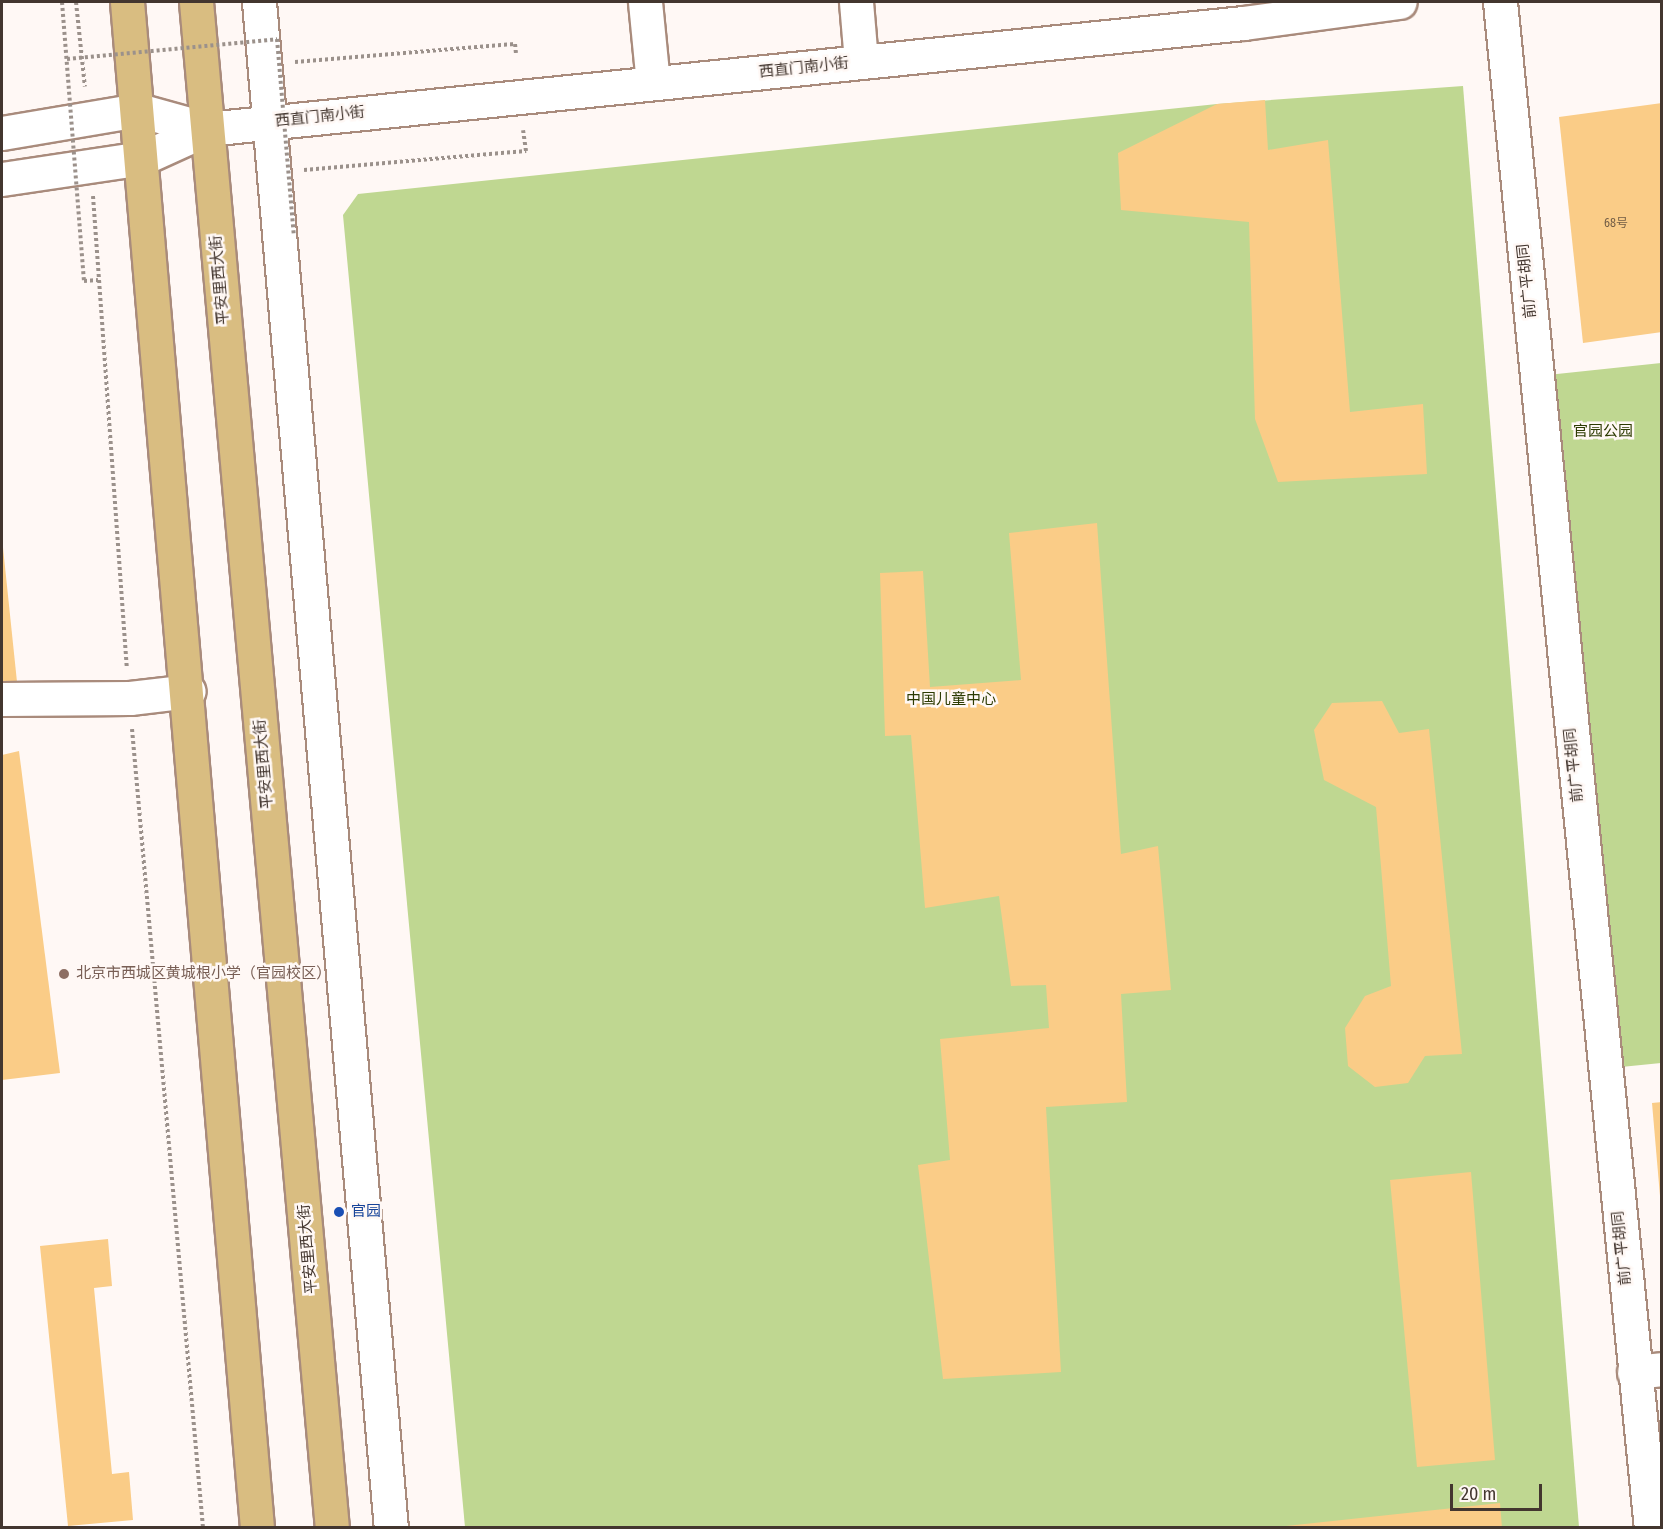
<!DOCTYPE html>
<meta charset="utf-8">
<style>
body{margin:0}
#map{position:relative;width:1663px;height:1529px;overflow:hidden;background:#fff8f5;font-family:"Fira Sans Condensed","Noto Sans SC",sans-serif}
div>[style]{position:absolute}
.green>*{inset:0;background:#bfd791}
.building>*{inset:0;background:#facc87}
.path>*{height:4px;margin-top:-2px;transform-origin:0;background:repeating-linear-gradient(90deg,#9b918b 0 3px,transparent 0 6px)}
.roads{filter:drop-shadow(2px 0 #a98b7c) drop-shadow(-2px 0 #a98b7c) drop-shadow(0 2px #a98b7c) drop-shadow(0 -2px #a98b7c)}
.minor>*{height:33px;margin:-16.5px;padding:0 16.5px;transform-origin:16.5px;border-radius:16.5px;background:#fff}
.major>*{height:33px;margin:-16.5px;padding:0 16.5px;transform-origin:16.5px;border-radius:16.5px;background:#d9bd81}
.path-bridge>*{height:4px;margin-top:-2px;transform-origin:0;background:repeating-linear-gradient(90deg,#9b918b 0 3px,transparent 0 6px)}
.dots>*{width:16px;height:16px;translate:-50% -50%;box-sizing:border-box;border:3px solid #fff8f5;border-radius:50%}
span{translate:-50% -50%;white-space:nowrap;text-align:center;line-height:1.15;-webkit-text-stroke:5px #fff8f5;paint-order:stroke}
.number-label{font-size:12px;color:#715c45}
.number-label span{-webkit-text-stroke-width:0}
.street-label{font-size:15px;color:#43362f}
.park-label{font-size:15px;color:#2d3b02}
.education-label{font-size:15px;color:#785e54}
.left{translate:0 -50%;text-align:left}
.transit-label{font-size:15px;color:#164399}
.frame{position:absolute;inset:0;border:3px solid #43362f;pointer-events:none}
.scale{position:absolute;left:1450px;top:1484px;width:92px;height:27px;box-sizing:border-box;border:3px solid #43362f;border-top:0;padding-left:8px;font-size:18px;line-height:21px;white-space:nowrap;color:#43362f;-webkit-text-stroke:4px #fff8f5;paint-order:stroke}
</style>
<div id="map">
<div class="green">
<div style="clip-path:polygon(1463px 86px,1579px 1527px,465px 1527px,343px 215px,358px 194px,1217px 104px)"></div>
<div style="clip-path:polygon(1661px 363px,1661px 1063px,1611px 1068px,1538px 376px)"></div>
</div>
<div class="building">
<div style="clip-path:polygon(1265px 100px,1268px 150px,1328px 140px,1350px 412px,1423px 404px,1427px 474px,1278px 482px,1255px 419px,1249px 222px,1121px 210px,1118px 153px,1217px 104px)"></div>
<div style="clip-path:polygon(1662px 103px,1662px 332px,1583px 343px,1559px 117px)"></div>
<div style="clip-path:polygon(1097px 523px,1121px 854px,1158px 846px,1171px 990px,1121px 994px,1127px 1102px,1046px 1107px,1061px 1372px,943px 1379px,918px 1165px,950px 1160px,940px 1039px,1049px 1028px,1046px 985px,1011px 986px,999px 896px,925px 908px,911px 735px,885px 736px,880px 573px,923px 571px,930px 687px,1021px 680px,1009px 533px)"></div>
<div style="clip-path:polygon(2px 538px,17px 682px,2px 683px)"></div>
<div style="clip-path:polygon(1382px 701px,1399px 733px,1429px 729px,1462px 1054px,1425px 1056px,1408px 1083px,1375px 1087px,1348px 1066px,1345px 1028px,1365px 996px,1391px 986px,1376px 807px,1324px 780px,1314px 730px,1332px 703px)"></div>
<div style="clip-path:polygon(19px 751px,60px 1073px,2px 1080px,2px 755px)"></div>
<div style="clip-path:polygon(1662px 1102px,1662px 1196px,1660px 1196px,1652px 1103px)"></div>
<div style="clip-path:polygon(1471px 1172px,1495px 1460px,1417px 1467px,1390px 1180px)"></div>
<div style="clip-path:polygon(108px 1239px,112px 1286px,94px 1288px,112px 1474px,129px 1472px,133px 1520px,68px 1526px,40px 1246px)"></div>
<div style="clip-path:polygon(1500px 1503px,1502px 1528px,1286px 1528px,1286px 1526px)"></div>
</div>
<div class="path">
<div style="left:76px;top:2px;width:85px;rotate:84deg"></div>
<div style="left:295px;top:62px;width:221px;rotate:-4.7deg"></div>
<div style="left:515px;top:44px;width:9px;rotate:84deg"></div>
<div style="left:304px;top:170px;width:223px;rotate:-4.9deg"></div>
<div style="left:526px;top:151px;width:21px;rotate:-98deg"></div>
<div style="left:93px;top:196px;width:473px;rotate:85.9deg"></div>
<div style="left:84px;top:281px;width:14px;rotate:-4deg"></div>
<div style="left:132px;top:729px;width:802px;rotate:84.92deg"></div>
</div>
<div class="roads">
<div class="minor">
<div style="left:259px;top:2px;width:1532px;rotate:85.06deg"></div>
<div style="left:645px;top:2px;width:81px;rotate:84.4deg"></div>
<div style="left:856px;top:2px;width:60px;rotate:85.2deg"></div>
<div style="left:1500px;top:2px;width:1533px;rotate:84.35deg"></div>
<div style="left:2px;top:133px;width:138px;rotate:-9.6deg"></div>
<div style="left:138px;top:110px;width:72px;rotate:15.4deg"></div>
<div style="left:2px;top:179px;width:143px;rotate:-8.5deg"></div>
<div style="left:143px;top:158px;width:70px;rotate:-24.4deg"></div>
<div style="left:207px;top:129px;width:1042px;rotate:-5.84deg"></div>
<div style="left:1244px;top:23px;width:157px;rotate:-7.7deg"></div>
<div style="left:2px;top:699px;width:128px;rotate:-0.4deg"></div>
<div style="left:130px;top:698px;width:59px;rotate:-6.8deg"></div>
<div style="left:1634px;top:1372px;width:28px;rotate:-6deg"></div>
</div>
<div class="major">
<div style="left:127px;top:2px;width:1532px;rotate:85.13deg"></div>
<div style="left:196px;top:2px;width:1532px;rotate:84.91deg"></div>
</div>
</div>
<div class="path-bridge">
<div style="left:62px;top:2px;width:280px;rotate:85.5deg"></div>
<div style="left:67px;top:59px;width:211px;rotate:-5.4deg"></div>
<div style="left:277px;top:39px;width:198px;rotate:85.1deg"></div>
</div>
<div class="dots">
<div style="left:64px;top:974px;background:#8d6e63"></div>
<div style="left:339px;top:1212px;background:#1a4fb4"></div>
</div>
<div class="number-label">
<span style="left:1616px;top:224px">68号</span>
</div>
<div class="street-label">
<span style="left:804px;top:68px;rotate:-6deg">西直门南小街</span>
<span style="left:320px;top:117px;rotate:-6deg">西直门南小街</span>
<span style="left:220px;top:280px;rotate:-95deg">平安里西大街</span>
<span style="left:1527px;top:281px;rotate:-96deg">前广平胡同</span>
<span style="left:264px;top:764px;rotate:-95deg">平安里西大街</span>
<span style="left:1574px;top:765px;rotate:-96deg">前广平胡同</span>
<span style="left:1622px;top:1248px;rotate:-96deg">前广平胡同</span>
<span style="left:308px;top:1249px;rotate:-95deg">平安里西大街</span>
</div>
<div class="park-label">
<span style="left:1603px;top:432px">官园公园</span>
<span style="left:951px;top:700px">中国儿童中心</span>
</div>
<div class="education-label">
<span class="left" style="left:76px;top:974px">北京市西城区黄城根小学（官园校区）</span>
</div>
<div class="transit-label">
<span class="left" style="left:351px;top:1212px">官园</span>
</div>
<div class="frame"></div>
<div class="scale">20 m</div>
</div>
